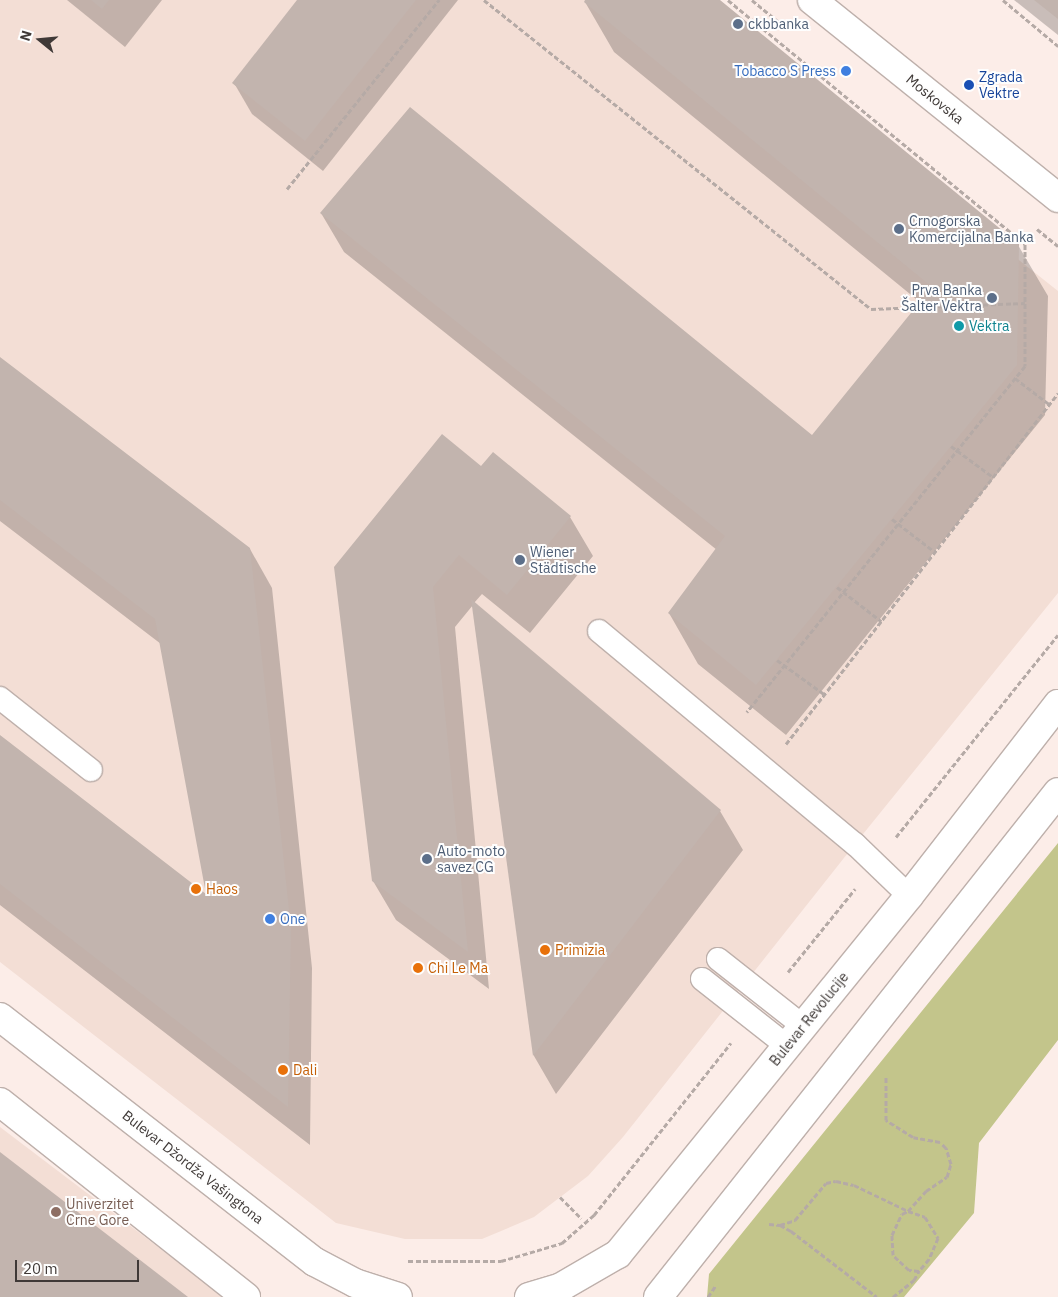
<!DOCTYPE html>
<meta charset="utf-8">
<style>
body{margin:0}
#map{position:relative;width:1058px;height:1297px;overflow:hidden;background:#fcede8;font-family:"IBM Plex Sans",sans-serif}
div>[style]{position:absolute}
.built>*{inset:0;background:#f3ded5}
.green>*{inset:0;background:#c3c58b}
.shadow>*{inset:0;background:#0003}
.building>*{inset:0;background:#c2b4ae}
.path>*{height:3px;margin-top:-1.5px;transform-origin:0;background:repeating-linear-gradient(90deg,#b5aaa6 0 5px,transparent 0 7.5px)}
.roads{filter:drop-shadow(1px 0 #beb0ab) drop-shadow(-1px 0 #beb0ab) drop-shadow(0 1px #beb0ab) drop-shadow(0 -1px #beb0ab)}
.service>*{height:22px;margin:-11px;padding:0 11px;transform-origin:11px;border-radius:11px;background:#fff}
.tertiary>*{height:28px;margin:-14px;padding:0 14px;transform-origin:14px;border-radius:14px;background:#fff}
.secondary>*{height:28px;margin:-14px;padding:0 14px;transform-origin:14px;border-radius:14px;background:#fff}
.dots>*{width:14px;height:14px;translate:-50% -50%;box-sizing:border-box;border:2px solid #fefefe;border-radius:50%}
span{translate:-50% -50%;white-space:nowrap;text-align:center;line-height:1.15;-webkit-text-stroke:4px #fefefe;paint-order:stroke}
.service-label{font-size:14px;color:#4e5e75}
.left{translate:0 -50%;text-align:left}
.right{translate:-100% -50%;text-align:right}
.shop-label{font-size:14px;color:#366cbe}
.transit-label{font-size:14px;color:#164399}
.street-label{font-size:14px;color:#3f3937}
.culture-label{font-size:14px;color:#0d838f}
.food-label{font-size:14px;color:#c56008}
.education-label{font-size:14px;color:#785e54}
.north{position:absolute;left:15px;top:15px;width:50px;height:50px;-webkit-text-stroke:4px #fefefe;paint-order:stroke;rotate:287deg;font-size:14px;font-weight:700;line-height:20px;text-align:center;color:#3f3937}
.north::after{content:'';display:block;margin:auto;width:18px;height:22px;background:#3f3937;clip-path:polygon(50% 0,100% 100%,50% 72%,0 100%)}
.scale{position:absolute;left:15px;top:1260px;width:124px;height:22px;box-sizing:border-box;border:2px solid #3f3937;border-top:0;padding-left:6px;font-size:15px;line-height:18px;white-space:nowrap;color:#3f3937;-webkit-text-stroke:4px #fefefe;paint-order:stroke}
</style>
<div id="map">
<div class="built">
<div style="clip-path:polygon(0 0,691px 0,1058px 291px,1058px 593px,855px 844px,623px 1137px,588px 1176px,534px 1217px,482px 1239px,405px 1239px,336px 1223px,0 962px)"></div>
<div style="clip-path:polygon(0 1127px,224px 1297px,0 1297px)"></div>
</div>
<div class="green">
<div style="clip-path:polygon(1058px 843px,1058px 1040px,979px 1143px,974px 1213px,904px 1297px,707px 1297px,709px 1274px)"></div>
</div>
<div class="shadow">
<div style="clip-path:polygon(67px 0,162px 0,125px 47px)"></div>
<div style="clip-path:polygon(299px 0,458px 0,323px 171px,252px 114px,234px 83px)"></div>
<div style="clip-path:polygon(587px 0,718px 0,1018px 245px,1048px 296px,1045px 415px,786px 735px,698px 664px,669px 613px,717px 550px,344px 252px,321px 213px,812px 437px,921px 303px,614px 52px,585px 2px)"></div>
<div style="clip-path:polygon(1014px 0,1058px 0,1058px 35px)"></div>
<div style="clip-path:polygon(0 359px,250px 549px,272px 588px,312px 968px,310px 1145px,0 905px,0 737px,208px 897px,161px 644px,0 521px)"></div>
<div style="clip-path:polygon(493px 454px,570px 517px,593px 556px,530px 633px,482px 594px,474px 603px,720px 811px,743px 850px,556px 1094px,534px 1056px,473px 605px,455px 627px,489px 989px,396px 920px,373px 881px,336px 567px,481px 468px)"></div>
</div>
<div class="building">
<div style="clip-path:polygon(91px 0,109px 0,102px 9px)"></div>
<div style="clip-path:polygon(297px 0,416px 0,305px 141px,232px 83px)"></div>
<div style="clip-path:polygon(585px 0,720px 0,1019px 244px,1017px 365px,756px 685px,668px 613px,725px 536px,320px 213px,410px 107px,812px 435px,932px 287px,584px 2px)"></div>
<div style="clip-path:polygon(1034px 0,1058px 0,1058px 19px)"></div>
<div style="clip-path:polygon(0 357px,250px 548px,291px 928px,288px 1107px,0 884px,0 735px,206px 894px,155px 619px,0 500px)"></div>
<div style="clip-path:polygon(442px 434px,481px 466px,493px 452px,571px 516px,507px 595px,459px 555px,433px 587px,468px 952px,372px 881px,334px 567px)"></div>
<div style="clip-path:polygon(471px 599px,721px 810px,533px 1056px)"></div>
<div style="clip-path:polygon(0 1152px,109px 1236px,188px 1297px,0 1297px)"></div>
</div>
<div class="path">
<div style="left:484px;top:0;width:495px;rotate:38.6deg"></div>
<div style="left:871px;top:309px;width:154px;rotate:-2.2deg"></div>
<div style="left:728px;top:0;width:384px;rotate:39.4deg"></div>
<div style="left:1025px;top:244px;width:122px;rotate:90deg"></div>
<div style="left:1025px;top:366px;width:444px;rotate:128.8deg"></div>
<div style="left:752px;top:0;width:44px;rotate:39.5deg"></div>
<div style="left:1003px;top:0;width:72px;rotate:39.9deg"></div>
<div style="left:287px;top:189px;width:243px;rotate:-51.2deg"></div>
<div style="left:1037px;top:229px;width:27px;rotate:39deg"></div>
<div style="left:1015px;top:378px;width:43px;rotate:37.4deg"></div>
<div style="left:951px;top:446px;width:52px;rotate:36.4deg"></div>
<div style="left:892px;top:519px;width:54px;rotate:37.5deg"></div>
<div style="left:837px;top:587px;width:56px;rotate:37.7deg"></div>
<div style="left:777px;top:660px;width:58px;rotate:35.9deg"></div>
<div style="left:786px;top:744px;width:444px;rotate:-52.2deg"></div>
<div style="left:896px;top:837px;width:259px;rotate:-51.3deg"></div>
<div style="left:788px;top:972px;width:107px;rotate:-51.1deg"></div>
<div style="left:560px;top:1197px;width:30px;rotate:45deg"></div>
<div style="left:769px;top:1224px;width:11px;rotate:5deg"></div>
<div style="left:780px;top:1225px;width:13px;rotate:29deg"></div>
<div style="left:791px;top:1231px;width:108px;rotate:37.5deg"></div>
<div style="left:780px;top:1225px;width:16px;rotate:-18deg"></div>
<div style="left:795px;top:1220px;width:48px;rotate:-50deg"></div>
<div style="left:826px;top:1183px;width:10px;rotate:-11deg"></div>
<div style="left:836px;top:1181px;width:18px;rotate:13deg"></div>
<div style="left:854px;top:1185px;width:60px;rotate:25.7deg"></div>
<div style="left:908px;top:1211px;width:18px;rotate:19deg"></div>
<div style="left:925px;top:1217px;width:25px;rotate:58deg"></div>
<div style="left:938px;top:1238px;width:23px;rotate:113deg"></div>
<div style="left:929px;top:1259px;width:16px;rotate:130deg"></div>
<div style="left:919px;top:1271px;width:10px;rotate:-174deg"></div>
<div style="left:909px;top:1270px;width:22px;rotate:-137deg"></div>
<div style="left:893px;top:1255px;width:20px;rotate:-93deg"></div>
<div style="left:892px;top:1235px;width:23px;rotate:-65deg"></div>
<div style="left:902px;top:1214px;width:7px;rotate:-27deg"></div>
<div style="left:908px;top:1211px;width:27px;rotate:-48deg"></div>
<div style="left:926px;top:1191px;width:25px;rotate:-34deg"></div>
<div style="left:947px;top:1177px;width:14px;rotate:-73deg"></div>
<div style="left:951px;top:1164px;width:17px;rotate:-107deg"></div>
<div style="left:946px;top:1148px;width:8px;rotate:-135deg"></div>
<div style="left:940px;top:1142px;width:27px;rotate:-170deg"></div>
<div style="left:913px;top:1137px;width:32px;rotate:-148deg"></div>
<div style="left:886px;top:1120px;width:43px;rotate:-90deg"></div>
<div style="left:408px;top:1261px;width:93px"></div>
<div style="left:501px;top:1261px;width:64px;rotate:-16.4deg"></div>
<div style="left:562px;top:1243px;width:43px;rotate:-41.2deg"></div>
<div style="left:594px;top:1215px;width:220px;rotate:-51.5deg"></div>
<div style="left:708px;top:1297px;width:14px;rotate:-56deg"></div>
<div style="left:893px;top:1297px;width:27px;rotate:-39deg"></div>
<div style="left:914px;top:1280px;width:10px;rotate:-61deg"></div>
</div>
<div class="roads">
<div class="service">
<div style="left:599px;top:631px;width:333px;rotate:39.8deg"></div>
<div style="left:855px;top:844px;width:75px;rotate:43.9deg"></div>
<div style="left:0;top:698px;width:116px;rotate:38.4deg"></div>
<div style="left:718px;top:959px;width:108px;rotate:38.2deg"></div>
<div style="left:702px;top:979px;width:108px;rotate:38.2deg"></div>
</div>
<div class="tertiary">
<div style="left:812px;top:0;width:316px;rotate:38.8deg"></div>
</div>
<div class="secondary">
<div style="left:0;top:1017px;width:399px;rotate:37.9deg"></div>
<div style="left:315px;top:1262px;width:45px;rotate:27.7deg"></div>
<div style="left:355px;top:1283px;width:45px;rotate:18deg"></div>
<div style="left:0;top:1102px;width:314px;rotate:38.4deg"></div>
<div style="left:529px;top:1297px;width:34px;rotate:-17deg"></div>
<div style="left:561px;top:1287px;width:66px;rotate:-30.1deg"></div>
<div style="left:618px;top:1254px;width:461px;rotate:-50.9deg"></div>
<div style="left:909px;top:896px;width:243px;rotate:-52.2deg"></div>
<div style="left:658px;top:1297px;width:644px;rotate:-51.62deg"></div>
</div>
</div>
<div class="dots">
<div style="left:738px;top:24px;background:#5c6f8a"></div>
<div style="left:846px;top:71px;background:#3f7fe0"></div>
<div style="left:969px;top:85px;background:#1a4fb4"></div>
<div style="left:899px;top:229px;background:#5c6f8a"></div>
<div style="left:992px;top:298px;background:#5c6f8a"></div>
<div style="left:959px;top:326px;background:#0f9aa8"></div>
<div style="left:520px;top:560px;background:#5c6f8a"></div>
<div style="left:427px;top:859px;background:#5c6f8a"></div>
<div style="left:196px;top:889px;background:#e8710a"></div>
<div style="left:270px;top:919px;background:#3f7fe0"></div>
<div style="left:545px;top:950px;background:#e8710a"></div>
<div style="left:418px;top:968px;background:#e8710a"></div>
<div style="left:283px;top:1070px;background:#e8710a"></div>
<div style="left:56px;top:1212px;background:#8d6e63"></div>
</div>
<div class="service-label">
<span class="left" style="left:748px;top:24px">ckbbanka</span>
<span class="left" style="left:909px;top:229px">Crnogorska<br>Komercijalna Banka</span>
<span class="right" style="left:982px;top:298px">Prva Banka<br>Šalter Vektra</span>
<span class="left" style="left:530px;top:560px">Wiener<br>Städtische</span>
<span class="left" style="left:437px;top:859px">Auto-moto<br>savez CG</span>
</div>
<div class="shop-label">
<span class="right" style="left:836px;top:71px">Tobacco S Press</span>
<span class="left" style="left:280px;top:919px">One</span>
</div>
<div class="transit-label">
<span class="left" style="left:979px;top:85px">Zgrada<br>Vektre</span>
</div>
<div class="street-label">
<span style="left:935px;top:99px;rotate:39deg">Moskovska</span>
<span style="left:809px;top:1019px;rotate:-51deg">Bulevar Revolucije</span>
<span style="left:193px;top:1167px;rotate:38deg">Bulevar Džordža Vašingtona</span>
</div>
<div class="culture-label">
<span class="left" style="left:969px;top:326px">Vektra</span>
</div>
<div class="food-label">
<span class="left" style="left:206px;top:889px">Haos</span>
<span class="left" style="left:555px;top:950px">Primizia</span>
<span class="left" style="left:428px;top:968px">Chi Le Ma</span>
<span class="left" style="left:293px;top:1070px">Dali</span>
</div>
<div class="education-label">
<span class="left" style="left:66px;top:1212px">Univerzitet<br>Crne Gore</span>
</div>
<div class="north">N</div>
<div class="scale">20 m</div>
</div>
